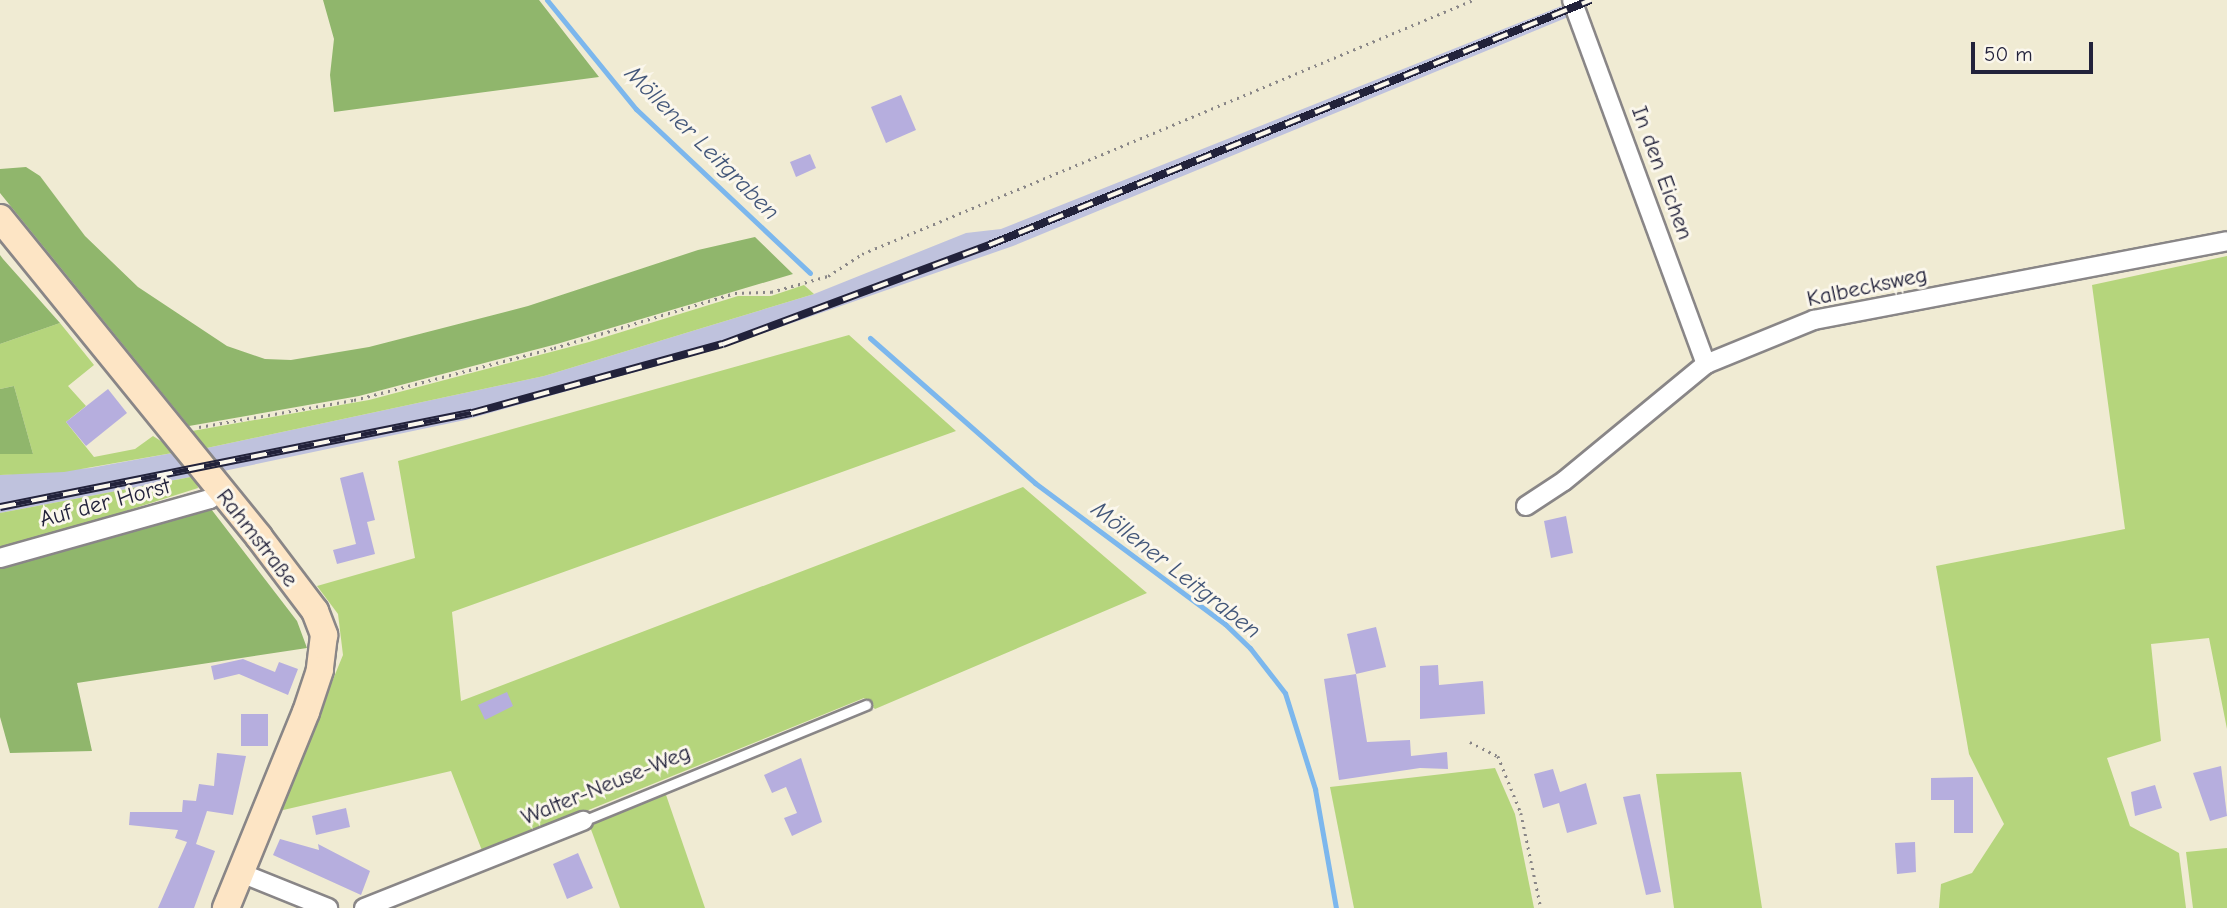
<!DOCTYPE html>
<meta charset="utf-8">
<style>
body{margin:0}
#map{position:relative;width:2227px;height:908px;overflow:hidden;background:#f0ebd3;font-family:"Comic Neue",sans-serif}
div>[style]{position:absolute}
.industrial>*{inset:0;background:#bfc2dd}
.green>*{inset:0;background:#b5d57c}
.forest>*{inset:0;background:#90b66c}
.stream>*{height:5px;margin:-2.5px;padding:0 2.5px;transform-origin:2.5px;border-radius:2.5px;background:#7cb7ed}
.building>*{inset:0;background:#b6aede}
.path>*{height:2.5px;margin-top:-1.25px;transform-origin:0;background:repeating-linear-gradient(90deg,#898687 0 2px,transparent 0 7px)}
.roads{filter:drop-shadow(2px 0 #898687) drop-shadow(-2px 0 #898687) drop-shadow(0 2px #898687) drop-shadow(0 -2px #898687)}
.lane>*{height:9px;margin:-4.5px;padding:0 4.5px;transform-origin:4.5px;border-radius:4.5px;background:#fff}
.street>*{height:18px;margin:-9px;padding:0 9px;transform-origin:9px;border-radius:9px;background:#fff}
.secondary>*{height:26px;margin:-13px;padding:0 13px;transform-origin:13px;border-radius:13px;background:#fde5c5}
.rail>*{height:8px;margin-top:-4px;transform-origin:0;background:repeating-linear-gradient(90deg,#fbf7ec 0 16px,#22223b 0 32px);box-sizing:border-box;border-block:2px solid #22223b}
span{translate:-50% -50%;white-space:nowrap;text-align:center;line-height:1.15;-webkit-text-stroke:6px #fbf7ec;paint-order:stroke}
.street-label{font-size:23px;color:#22223b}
.water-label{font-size:24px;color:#425679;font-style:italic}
.scale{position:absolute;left:1971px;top:42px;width:122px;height:32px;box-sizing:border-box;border:4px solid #22223b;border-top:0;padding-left:9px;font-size:21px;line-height:24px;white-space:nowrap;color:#22223b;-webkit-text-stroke:5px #fbf7ec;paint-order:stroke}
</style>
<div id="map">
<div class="industrial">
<div style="clip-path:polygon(1569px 3px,1573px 15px,1013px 246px,720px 348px,465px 420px,219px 472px,202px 449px,544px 376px,814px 294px,966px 233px,1001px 229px)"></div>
<div style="clip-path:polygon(178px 452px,196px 476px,0 513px,0 475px,90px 468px)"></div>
</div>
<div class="green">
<div style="clip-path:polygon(2227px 256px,2227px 729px,2209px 638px,2151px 644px,2161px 741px,2107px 758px,2130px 826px,2179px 853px,2186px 908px,1939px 908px,1941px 884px,1972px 873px,2004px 824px,1969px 754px,1936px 566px,2125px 529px,2092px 285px)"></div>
<div style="clip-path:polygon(804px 285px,814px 294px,544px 376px,202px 449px,192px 431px,369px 400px,589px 342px,738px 296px,771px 296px)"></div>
<div style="clip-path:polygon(60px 323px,94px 365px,68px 386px,86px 406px,66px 422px,94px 457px,135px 449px,153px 436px,178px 452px,64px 472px,0 475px,0 454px,33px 454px,14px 386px,0 389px,0 344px)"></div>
<div style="clip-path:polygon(849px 335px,956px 431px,452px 612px,461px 701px,1023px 487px,1147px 593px,875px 709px,864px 698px,483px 853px,451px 771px,279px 811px,343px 655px,338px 614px,317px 586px,415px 558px,398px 461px)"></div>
<div style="clip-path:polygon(196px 476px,198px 488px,0 551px,0 513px)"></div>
<div style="clip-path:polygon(1495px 768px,1515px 814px,1534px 908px,1354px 908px,1330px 787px)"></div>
<div style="clip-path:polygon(1741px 772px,1762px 908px,1674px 908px,1656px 774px)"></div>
<div style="clip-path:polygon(665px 792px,705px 908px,620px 908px,589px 824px)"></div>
<div style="clip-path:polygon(2227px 848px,2227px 908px,2193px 908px,2186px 852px)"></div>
</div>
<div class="forest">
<div style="clip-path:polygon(323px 0,539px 0,599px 77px,334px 112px,330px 75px,334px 39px)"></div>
<div style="clip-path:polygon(26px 167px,40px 176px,85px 236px,138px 287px,227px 346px,265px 359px,291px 360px,369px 347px,528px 306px,698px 250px,755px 237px,793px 274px,557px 344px,359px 396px,189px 426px,0 193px,0 169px)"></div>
<div style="clip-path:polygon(0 255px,3px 259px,60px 323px,0 344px)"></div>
<div style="clip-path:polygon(14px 386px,33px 454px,0 454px,0 389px)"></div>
<div style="clip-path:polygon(208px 505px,297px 621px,307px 648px,77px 683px,92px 751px,10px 753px,0 717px,0 562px)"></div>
</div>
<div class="stream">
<div style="left:547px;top:0;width:141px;rotate:50.8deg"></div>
<div style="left:636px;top:109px;width:239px;rotate:43.3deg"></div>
<div style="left:870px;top:338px;width:220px;rotate:41.3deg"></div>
<div style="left:1035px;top:483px;width:237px;rotate:36.6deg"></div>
<div style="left:1225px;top:624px;width:35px;rotate:44deg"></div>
<div style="left:1250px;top:648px;width:57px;rotate:52.1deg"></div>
<div style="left:1285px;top:693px;width:101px;rotate:72.6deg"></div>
<div style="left:1315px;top:789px;width:121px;rotate:80deg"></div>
</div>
<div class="building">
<div style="clip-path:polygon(901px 95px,916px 130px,886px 143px,871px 107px)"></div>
<div style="clip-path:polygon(810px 154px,816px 168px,796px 177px,790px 162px)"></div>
<div style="clip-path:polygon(108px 389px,127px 413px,86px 446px,66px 422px)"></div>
<div style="clip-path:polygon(363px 472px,375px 520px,367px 522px,375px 554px,337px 564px,333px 550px,356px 544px,340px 478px)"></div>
<div style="clip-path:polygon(1566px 516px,1573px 553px,1551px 558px,1544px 521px)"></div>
<div style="clip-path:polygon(1376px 627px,1386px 667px,1356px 674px,1347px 634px)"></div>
<div style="clip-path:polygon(243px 659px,275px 672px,279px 662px,298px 669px,288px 695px,239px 674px,214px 680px,211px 666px)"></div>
<div style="clip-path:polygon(1438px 665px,1439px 685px,1483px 681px,1485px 714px,1420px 719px,1420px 666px)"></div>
<div style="clip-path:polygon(1356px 674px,1367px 742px,1410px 740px,1411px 756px,1447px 752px,1448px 769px,1420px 768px,1339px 780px,1324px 679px)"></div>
<div style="clip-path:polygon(507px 692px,513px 706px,485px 720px,478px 705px)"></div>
<div style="clip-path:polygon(241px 714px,268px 714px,268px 746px,241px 746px)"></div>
<div style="clip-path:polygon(217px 753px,246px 756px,233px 815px,207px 811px,196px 844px,215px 851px,194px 908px,158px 908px,187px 842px,175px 838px,178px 830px,129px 825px,130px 812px,182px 812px,183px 800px,196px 801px,199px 784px,214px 786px)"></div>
<div style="clip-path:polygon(801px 758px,822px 822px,792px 836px,784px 818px,797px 813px,786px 787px,772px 793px,764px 775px)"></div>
<div style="clip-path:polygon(2221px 766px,2227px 816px,2210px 821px,2193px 773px)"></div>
<div style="clip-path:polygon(1553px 769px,1560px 792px,1586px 783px,1597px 824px,1567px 833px,1559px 803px,1543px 808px,1534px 774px)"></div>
<div style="clip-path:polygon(1973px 777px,1973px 833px,1954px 833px,1954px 800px,1931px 800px,1931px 778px)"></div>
<div style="clip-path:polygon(2155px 785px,2162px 808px,2135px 816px,2131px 792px)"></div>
<div style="clip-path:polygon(1640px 794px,1661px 892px,1646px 895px,1623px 797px)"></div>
<div style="clip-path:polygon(346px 808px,350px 827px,316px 835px,312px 816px)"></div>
<div style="clip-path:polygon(280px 839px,319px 850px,318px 844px,370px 871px,361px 895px,273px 855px)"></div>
<div style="clip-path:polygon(1915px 842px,1916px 872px,1897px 874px,1895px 843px)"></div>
<div style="clip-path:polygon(578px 853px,593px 888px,567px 899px,553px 864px)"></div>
</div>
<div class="path">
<div style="left:199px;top:427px;width:157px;rotate:-9.9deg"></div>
<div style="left:354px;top:400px;width:207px;rotate:-14.6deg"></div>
<div style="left:554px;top:348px;width:189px;rotate:-16.9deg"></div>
<div style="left:735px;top:293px;width:36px;rotate:-2deg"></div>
<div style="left:771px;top:292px;width:59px;rotate:-15.7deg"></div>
<div style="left:828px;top:276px;width:40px;rotate:-32.9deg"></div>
<div style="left:862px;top:254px;width:662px;rotate:-22.57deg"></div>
<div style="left:1470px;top:742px;width:31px;rotate:27deg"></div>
<div style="left:1498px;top:756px;width:61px;rotate:68deg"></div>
<div style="left:1521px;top:813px;width:97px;rotate:78.1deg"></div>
</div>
<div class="roads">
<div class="lane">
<div style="left:583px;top:821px;width:306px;rotate:-22.3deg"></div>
</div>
<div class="street">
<div style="left:1572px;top:0;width:388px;rotate:69.8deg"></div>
<div style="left:1526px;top:506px;width:45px;rotate:-33.3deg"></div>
<div style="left:1564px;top:481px;width:184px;rotate:-39.5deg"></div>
<div style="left:1706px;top:364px;width:117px;rotate:-22.2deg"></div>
<div style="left:1814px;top:320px;width:420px;rotate:-10.8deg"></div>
<div style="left:0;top:558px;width:218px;rotate:-15.7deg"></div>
<div style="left:210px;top:499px;width:13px;rotate:-39deg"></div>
<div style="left:241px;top:873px;width:94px;rotate:21.9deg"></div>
<div style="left:364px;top:908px;width:236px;rotate:-21.7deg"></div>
</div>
<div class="secondary">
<div style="left:0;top:218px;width:411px;rotate:50.9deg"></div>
<div style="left:259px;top:537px;width:93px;rotate:52.9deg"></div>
<div style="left:315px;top:611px;width:26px;rotate:69deg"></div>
<div style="left:324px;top:635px;width:35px;rotate:97deg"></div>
<div style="left:320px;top:670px;width:44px;rotate:108.4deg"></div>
<div style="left:306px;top:712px;width:212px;rotate:112.2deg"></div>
</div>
</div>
<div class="rail">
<div style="left:0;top:507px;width:481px;rotate:-11.3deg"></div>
<div style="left:472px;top:413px;width:260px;rotate:-15.4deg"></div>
<div style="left:723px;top:344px;width:284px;rotate:-20.4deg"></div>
<div style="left:989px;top:245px;width:650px;rotate:-22.15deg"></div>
</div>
<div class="street-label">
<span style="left:1662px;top:173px;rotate:70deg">In den Eichen</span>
<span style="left:1867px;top:287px;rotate:-12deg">Kalbecksweg</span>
<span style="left:105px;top:503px;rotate:-15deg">Auf der Horst</span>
<span style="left:257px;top:538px;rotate:52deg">Rahmstraße</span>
<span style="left:606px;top:785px;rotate:-22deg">Walter-Neuse-Weg</span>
</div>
<div class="water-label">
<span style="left:702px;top:143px;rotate:45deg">Möllener Leitgraben</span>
<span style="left:1176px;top:570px;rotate:38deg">Möllener Leitgraben</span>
</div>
<div class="scale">50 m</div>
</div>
